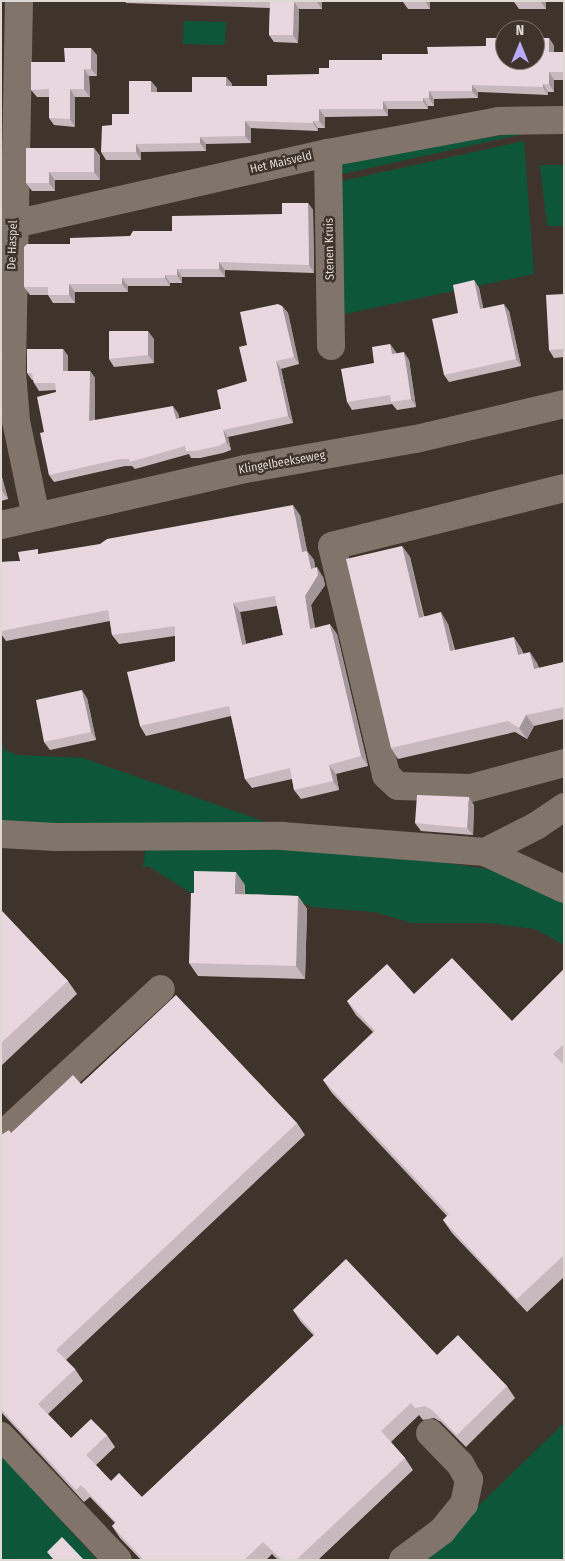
<!DOCTYPE html>
<style>
body{margin:0}
#map{position:relative;width:565px;height:1561px;overflow:hidden;background:#3f342c;font-family:"Fira Sans Condensed",sans-serif}
div>[style]{position:absolute}
.green>*{inset:0;background:#0e563a}
.minor>*{height:28px;margin:-14px;padding:0 14px;transform-origin:14px;border-radius:14px;background:#81746b}
.wall>*{inset:0;background:#c8b9bf}
.shaded-wall>*{inset:0;background:#a2969b}
.building>*{inset:0;background:#e8d7de}
span{translate:-50% -50%;white-space:nowrap;text-align:center;line-height:1.15;-webkit-text-stroke:5px #3f342c;paint-order:stroke}
.street-label{font-size:12px;color:#dfd8d3}
.frame{position:absolute;inset:0;border:2px solid #dfd8d3;pointer-events:none}
.north{position:absolute;left:495px;top:20px;width:50px;height:50px;box-sizing:border-box;background:#3f342c;border:1px solid #7f766f;border-radius:50%;rotate:0deg;font-size:14px;font-weight:700;line-height:20px;text-align:center;color:#dfd8d3}
.north::after{content:'';display:block;margin:auto;width:18px;height:22px;background:#b9aaf7;clip-path:polygon(50% 0,100% 100%,50% 72%,0 100%)}
</style>
<div id="map">
<div class="green">
<div style="clip-path:polygon(184px 21px,226px 22px,225px 45px,183px 44px)"></div>
<div style="clip-path:polygon(523px 132px,524px 134px,333px 176px,339px 163px,346px 160px)"></div>
<div style="clip-path:polygon(524px 141px,534px 274px,340px 315px,333px 183px)"></div>
<div style="clip-path:polygon(540px 165px,564px 165px,564px 226px,547px 226px)"></div>
<div style="clip-path:polygon(1px 737px,4px 750px,18px 755px,83px 758px,283px 828px,1px 824px)"></div>
<div style="clip-path:polygon(321px 844px,493px 870px,564px 897px,564px 945px,535px 929px,490px 923px,411px 923px,375px 912px,312px 907px,287px 897px,199px 898px,148px 866px,143px 868px,146px 846px)"></div>
<div style="clip-path:polygon(564px 1423px,564px 1560px,426px 1560px,475px 1509px)"></div>
<div style="clip-path:polygon(1px 1457px,14px 1469px,97px 1560px,1px 1560px)"></div>
</div>
<div class="minor">
<div style="left:19px;top:1px;width:371px;rotate:91.1deg"></div>
<div style="left:12px;top:372px;width:49px;rotate:85.3deg"></div>
<div style="left:16px;top:421px;width:98px;rotate:78.2deg"></div>
<div style="left:328px;top:153px;width:193px;rotate:89.1deg"></div>
<div style="left:1px;top:227px;width:335px;rotate:-12.8deg"></div>
<div style="left:328px;top:153px;width:174px;rotate:-10.6deg"></div>
<div style="left:499px;top:121px;width:65px;rotate:-0.9deg"></div>
<div style="left:564px;top:488px;width:239px;rotate:166deg"></div>
<div style="left:332px;top:546px;width:235px;rotate:76.7deg"></div>
<div style="left:386px;top:775px;width:16px;rotate:43deg"></div>
<div style="left:398px;top:786px;width:73px;rotate:1.6deg"></div>
<div style="left:471px;top:788px;width:96px;rotate:-15deg"></div>
<div style="left:1px;top:525px;width:250px;rotate:-12.9deg"></div>
<div style="left:245px;top:469px;width:174px;rotate:-10deg"></div>
<div style="left:416px;top:439px;width:152px;rotate:-13.3deg"></div>
<div style="left:1px;top:834px;width:55px;rotate:3.1deg"></div>
<div style="left:56px;top:837px;width:226px;rotate:-0.3deg"></div>
<div style="left:282px;top:836px;width:204px;rotate:4.5deg"></div>
<div style="left:485px;top:852px;width:87px;rotate:25.1deg"></div>
<div style="left:485px;top:852px;width:57px;rotate:-27deg"></div>
<div style="left:536px;top:826px;width:34px;rotate:-34deg"></div>
<div style="left:1px;top:1136px;width:217px;rotate:-42.6deg"></div>
<div style="left:1px;top:1436px;width:170px;rotate:46.7deg"></div>
<div style="left:403px;top:1560px;width:49px;rotate:-36.6deg"></div>
<div style="left:442px;top:1531px;width:35px;rotate:-51deg"></div>
<div style="left:464px;top:1504px;width:25px;rotate:-78deg"></div>
<div style="left:469px;top:1480px;width:18px;rotate:-119deg"></div>
<div style="left:460px;top:1464px;width:43px;rotate:-134.1deg"></div>
</div>
<div class="wall">
<div style="clip-path:polygon(125px 1px,322px 1px,322px 9px,299px 9px,298px 43px,274px 42px,269px 35px,270px 8px,126px 3px)"></div>
<div style="clip-path:polygon(430px 1px,430px 9px,408px 9px,403px 2px)"></div>
<div style="clip-path:polygon(546px 1px,546px 9px,519px 9px,514px 2px)"></div>
<div style="clip-path:polygon(549px 38px,554px 46px,554px 52px,564px 52px,564px 80px,554px 80px,554px 92px,548px 92px,548px 95px,478px 92px,478px 98px,434px 99px,434px 106px,428px 106px,428px 109px,388px 109px,388px 116px,325px 117px,325px 128px,318px 128px,318px 131px,251px 128px,251px 143px,206px 144px,206px 151px,141px 152px,141px 160px,106px 160px,101px 152px,112px 125px,129px 114px,157px 88px,157px 92px,192px 92px,226px 77px,232px 84px,232px 86px,267px 86px,319px 74px,329px 68px,428px 54px)"></div>
<div style="clip-path:polygon(97px 55px,97px 76px,89px 76px,90px 97px,75px 97px,75px 127px,54px 125px,49px 118px,49px 97px,37px 97px,31px 90px)"></div>
<div style="clip-path:polygon(94px 148px,100px 156px,100px 180px,55px 180px,55px 191px,32px 191px,26px 183px)"></div>
<div style="clip-path:polygon(308px 203px,313px 210px,314px 273px,225px 270px,225px 277px,182px 277px,182px 283px,170px 283px,170px 286px,128px 286px,128px 292px,75px 292px,75px 303px,53px 303px,48px 295px,30px 295px,24px 287px,70px 244px,130px 236px,172px 231px,282px 214px)"></div>
<div style="clip-path:polygon(474px 280px,479px 288px,483px 308px,509px 311px,521px 366px,449px 382px,444px 375px,458px 313px)"></div>
<div style="clip-path:polygon(564px 294px,564px 357px,554px 358px,549px 350px)"></div>
<div style="clip-path:polygon(282px 306px,288px 313px,299px 364px,281px 369px,293px 423px,228px 437px,231px 450px,223px 453px,200px 458px,191px 458px,189px 454px,135px 469px,132px 466px,125px 466px,54px 482px,49px 475px,44px 432px,56px 392px,56px 390px,39px 391px,34px 383px,33px 380px,32px 380px,27px 373px,63px 349px,68px 356px,68px 371px,90px 371px,95px 378px,95px 421px,178px 413px,179px 418px,221px 409px,247px 381px,247px 345px)"></div>
<div style="clip-path:polygon(154px 339px,154px 363px,114px 367px,109px 359px)"></div>
<div style="clip-path:polygon(390px 344px,396px 353px,409px 360px,416px 407px,397px 410px,392px 404px,352px 410px,347px 402px,374px 363px)"></div>
<div style="clip-path:polygon(1px 474px,8px 499px,1px 501px)"></div>
<div style="clip-path:polygon(evenodd,300px 515px,307px 551px,314px 560px,315px 568px,323px 577px,325px 585px,311px 605px,315px 628px,337px 634px,368px 766px,336px 774px,339px 790px,301px 799px,294px 790px,292px 779px,252px 788px,245px 779px,231px 716px,146px 736px,140px 726px,175px 661px,175px 636px,119px 644px,112px 635px,110px 621px,6px 641px,1px 634px,1px 562px,20px 561px,41px 554px,300px 515px,277px 606px,283px 635px,246px 644px,240px 612px,277px 606px)"></div>
<div style="clip-path:polygon(402px 546px,410px 557px,424px 616px,448px 624px,455px 650px,521px 648px,523px 653px,537px 663px,539px 668px,564px 662px,564px 719px,534px 726px,527px 739px,515px 732px,398px 759px,391px 748px)"></div>
<div style="clip-path:polygon(87px 698px,96px 740px,50px 750px,44px 742px)"></div>
<div style="clip-path:polygon(474px 805px,473px 835px,421px 831px,415px 823px)"></div>
<div style="clip-path:polygon(245px 885px,245px 894px,298px 896px,307px 909px,305px 979px,198px 976px,189px 963px)"></div>
<div style="clip-path:polygon(1px 910px,68px 981px,77px 994px,1px 1066px)"></div>
<div style="clip-path:polygon(564px 969px,564px 1277px,527px 1312px,452px 1233px,443px 1220px,447px 1216px,332px 1093px,323px 1080px,373px 1032px,356px 1015px,347px 1001px,414px 994px,512px 1021px)"></div>
<div style="clip-path:polygon(81px 1084px,297px 1123px,305px 1135px,66px 1360px,75px 1369px,83px 1381px,48px 1414px,71px 1438px,107px 1435px,115px 1447px,96px 1465px,111px 1481px,142px 1497px,314px 1336px,301px 1322px,293px 1310px,437px 1355px,507px 1386px,515px 1398px,466px 1447px,441px 1422px,434px 1418px,423px 1420px,419px 1415px,391px 1442px,405px 1458px,413px 1470px,318px 1560px,278px 1560px,272px 1554px,266px 1560px,141px 1560px,120px 1538px,112px 1526px,115px 1523px,90px 1497px,84px 1502px,1px 1412px,1px 1135px,11px 1133px)"></div>
</div>
<div class="shaded-wall">
<div style="clip-path:polygon(317px 1px,322px 1px,322px 9px,317px 2px)"></div>
<div style="clip-path:polygon(425px 1px,430px 1px,430px 9px)"></div>
<div style="clip-path:polygon(541px 1px,546px 1px,546px 9px,541px 2px)"></div>
<div style="clip-path:polygon(294px 2px,299px 9px,298px 43px,293px 35px)"></div>
<div style="clip-path:polygon(549px 38px,554px 46px,554px 59px,549px 52px)"></div>
<div style="clip-path:polygon(91px 48px,97px 55px,97px 76px,91px 69px)"></div>
<div style="clip-path:polygon(84px 69px,89px 76px,90px 97px,84px 89px)"></div>
<div style="clip-path:polygon(549px 72px,554px 80px,554px 92px,549px 84px)"></div>
<div style="clip-path:polygon(226px 77px,232px 84px,232px 94px,226px 86px)"></div>
<div style="clip-path:polygon(151px 81px,157px 88px,157px 100px,151px 92px)"></div>
<div style="clip-path:polygon(543px 84px,548px 92px,548px 95px,543px 87px)"></div>
<div style="clip-path:polygon(472px 85px,478px 92px,478px 98px,472px 91px)"></div>
<div style="clip-path:polygon(70px 89px,75px 97px,75px 127px,70px 119px)"></div>
<div style="clip-path:polygon(429px 91px,434px 99px,434px 106px,429px 98px)"></div>
<div style="clip-path:polygon(423px 98px,428px 106px,428px 109px,423px 101px)"></div>
<div style="clip-path:polygon(383px 101px,388px 109px,388px 116px,383px 109px)"></div>
<div style="clip-path:polygon(319px 109px,325px 117px,325px 128px,319px 121px)"></div>
<div style="clip-path:polygon(245px 121px,251px 128px,251px 143px,245px 136px)"></div>
<div style="clip-path:polygon(313px 121px,318px 128px,318px 131px,313px 123px)"></div>
<div style="clip-path:polygon(200px 137px,206px 144px,206px 151px,200px 143px)"></div>
<div style="clip-path:polygon(136px 144px,141px 152px,141px 160px,136px 152px)"></div>
<div style="clip-path:polygon(94px 148px,100px 156px,100px 180px,94px 172px)"></div>
<div style="clip-path:polygon(49px 172px,55px 180px,55px 191px,49px 183px)"></div>
<div style="clip-path:polygon(308px 203px,313px 210px,314px 273px,309px 265px)"></div>
<div style="clip-path:polygon(219px 262px,225px 270px,225px 277px,219px 269px)"></div>
<div style="clip-path:polygon(177px 269px,182px 277px,182px 283px,177px 275px)"></div>
<div style="clip-path:polygon(165px 275px,170px 283px,170px 286px,165px 278px)"></div>
<div style="clip-path:polygon(122px 278px,128px 286px,128px 292px,122px 284px)"></div>
<div style="clip-path:polygon(474px 280px,479px 288px,485px 316px,480px 309px)"></div>
<div style="clip-path:polygon(69px 284px,75px 292px,75px 303px,69px 295px)"></div>
<div style="clip-path:polygon(504px 304px,509px 311px,521px 366px,516px 359px)"></div>
<div style="clip-path:polygon(282px 306px,288px 313px,299px 364px,294px 357px)"></div>
<div style="clip-path:polygon(148px 331px,154px 339px,154px 363px,148px 355px)"></div>
<div style="clip-path:polygon(390px 344px,396px 352px,397px 361px,392px 354px)"></div>
<div style="clip-path:polygon(63px 349px,68px 356px,68px 378px,63px 371px)"></div>
<div style="clip-path:polygon(404px 352px,409px 360px,416px 407px,411px 399px)"></div>
<div style="clip-path:polygon(276px 361px,281px 369px,293px 423px,288px 416px)"></div>
<div style="clip-path:polygon(90px 371px,95px 378px,95px 429px,89px 421px)"></div>
<div style="clip-path:polygon(173px 406px,178px 413px,181px 426px,176px 419px)"></div>
<div style="clip-path:polygon(223px 430px,228px 437px,231px 450px,226px 442px)"></div>
<div style="clip-path:polygon(1px 474px,8px 499px,1px 490px)"></div>
<div style="clip-path:polygon(293px 505px,300px 515px,309px 561px,302px 552px)"></div>
<div style="clip-path:polygon(402px 546px,410px 557px,426px 629px,419px 618px)"></div>
<div style="clip-path:polygon(307px 551px,314px 560px,317px 578px,317px 567px,323px 577px,325px 585px,311px 605px,317px 638px,310px 629px,305px 596px,311px 569px)"></div>
<div style="clip-path:polygon(233px 603px,240px 612px,248px 654px,242px 645px)"></div>
<div style="clip-path:polygon(441px 612px,448px 624px,457px 662px,450px 651px)"></div>
<div style="clip-path:polygon(330px 624px,337px 634px,368px 766px,361px 756px)"></div>
<div style="clip-path:polygon(514px 637px,521px 648px,525px 666px,518px 655px)"></div>
<div style="clip-path:polygon(530px 652px,537px 663px,542px 680px,534px 669px)"></div>
<div style="clip-path:polygon(82px 690px,87px 698px,96px 740px,91px 732px)"></div>
<div style="clip-path:polygon(526px 715px,534px 726px,527px 739px,519px 728px)"></div>
<div style="clip-path:polygon(329px 765px,336px 774px,339px 790px,333px 781px)"></div>
<div style="clip-path:polygon(469px 797px,474px 805px,473px 835px,467px 828px)"></div>
<div style="clip-path:polygon(236px 872px,245px 885px,244px 907px,235px 894px)"></div>
<div style="clip-path:polygon(298px 896px,307px 909px,305px 979px,296px 966px)"></div>
</div>
<div class="building">
<div style="clip-path:polygon(270px 1px,317px 1px,317px 2px,294px 2px,293px 35px,269px 35px)"></div>
<div style="clip-path:polygon(514px 1px,541px 1px,541px 2px,514px 2px)"></div>
<div style="clip-path:polygon(486px 38px,505px 38px,505px 60px,535px 60px,535px 38px,549px 38px,549px 52px,564px 52px,564px 72px,549px 72px,549px 84px,543px 84px,543px 87px,472px 85px,472px 91px,429px 91px,429px 98px,423px 98px,423px 101px,383px 101px,383px 109px,319px 109px,319px 121px,313px 121px,313px 123px,245px 121px,245px 136px,200px 137px,200px 143px,136px 144px,136px 152px,101px 152px,102px 126px,112px 125px,112px 114px,129px 114px,129px 81px,151px 81px,151px 92px,192px 92px,192px 77px,226px 77px,226px 86px,267px 86px,267px 75px,319px 74px,319px 68px,329px 68px,329px 60px,382px 60px,382px 54px,428px 54px,427px 47px,486px 46px)"></div>
<div style="clip-path:polygon(64px 48px,91px 48px,91px 69px,84px 69px,84px 89px,70px 89px,70px 119px,49px 118px,49px 89px,31px 90px,31px 62px,65px 62px)"></div>
<div style="clip-path:polygon(26px 148px,94px 148px,94px 172px,49px 172px,49px 183px,26px 183px)"></div>
<div style="clip-path:polygon(282px 203px,308px 203px,309px 265px,219px 262px,219px 269px,177px 269px,177px 275px,165px 275px,165px 278px,122px 278px,122px 284px,69px 284px,69px 295px,48px 295px,48px 287px,24px 287px,24px 247px,27px 244px,70px 244px,70px 238px,130px 236px,133px 231px,172px 231px,172px 216px,282px 214px)"></div>
<div style="clip-path:polygon(474px 280px,480px 309px,504px 304px,516px 359px,444px 375px,432px 319px,458px 313px,453px 285px)"></div>
<div style="clip-path:polygon(564px 294px,564px 349px,549px 350px,546px 295px)"></div>
<div style="clip-path:polygon(278px 304px,282px 306px,294px 357px,276px 361px,288px 416px,223px 430px,226px 442px,218px 446px,195px 451px,186px 451px,185px 446px,130px 462px,129px 459px,120px 459px,49px 475px,40px 433px,44px 432px,37px 397px,56px 392px,55px 383px,34px 383px,32px 373px,27px 373px,27px 349px,63px 349px,63px 371px,90px 371px,89px 421px,173px 406px,176px 419px,221px 409px,217px 390px,247px 381px,239px 347px,247px 345px,240px 312px)"></div>
<div style="clip-path:polygon(109px 331px,148px 331px,148px 355px,109px 359px)"></div>
<div style="clip-path:polygon(390px 344px,392px 354px,404px 352px,411px 399px,391px 402px,390px 395px,347px 402px,341px 369px,374px 363px,372px 347px)"></div>
<div style="clip-path:polygon(evenodd,293px 505px,302px 552px,307px 551px,311px 569px,317px 567px,318px 575px,305px 596px,310px 629px,330px 624px,361px 756px,329px 765px,333px 781px,294px 790px,290px 768px,245px 779px,229px 706px,140px 726px,127px 672px,175px 661px,175px 626px,112px 635px,108px 610px,1px 631px,1px 562px,20px 561px,18px 552px,38px 549px,38px 554px,100px 544px,107px 539px,293px 505px,275px 596px,283px 635px,242px 645px,233px 603px,275px 596px)"></div>
<div style="clip-path:polygon(402px 546px,419px 618px,441px 612px,450px 651px,514px 637px,518px 655px,530px 652px,534px 669px,564px 662px,564px 707px,526px 715px,519px 728px,508px 721px,391px 748px,346px 559px)"></div>
<div style="clip-path:polygon(82px 690px,91px 732px,44px 742px,36px 700px)"></div>
<div style="clip-path:polygon(417px 795px,469px 797px,467px 828px,415px 823px)"></div>
<div style="clip-path:polygon(194px 871px,236px 872px,235px 894px,298px 896px,296px 966px,189px 963px,191px 893px,194px 893px)"></div>
<div style="clip-path:polygon(1px 910px,68px 981px,1px 1043px)"></div>
<div style="clip-path:polygon(452px 958px,512px 1021px,564px 969px,564px 1044px,553px 1054px,564px 1065px,564px 1255px,517px 1299px,443px 1220px,449px 1214px,323px 1080px,375px 1031px,347px 1001px,387px 964px,414px 994px)"></div>
<div style="clip-path:polygon(176px 995px,297px 1123px,56px 1350px,75px 1369px,38px 1404px,71px 1438px,91px 1419px,107px 1435px,86px 1455px,111px 1481px,119px 1473px,142px 1497px,315px 1334px,293px 1310px,346px 1259px,437px 1355px,458px 1335px,507px 1386px,457px 1435px,432px 1410px,425px 1406px,415px 1408px,411px 1403px,381px 1431px,405px 1458px,296px 1560px,282px 1560px,263px 1542px,244px 1560px,144px 1560px,112px 1526px,116px 1522px,81px 1485px,76px 1490px,1px 1409px,1px 1135px,9px 1130px,11px 1133px,73px 1075px,81px 1084px)"></div>
<div style="clip-path:polygon(62px 1537px,84px 1560px,54px 1560px,47px 1552px)"></div>
</div>
<div class="street-label">
<span style="left:281px;top:163px;rotate:-13deg">Het Maisveld</span>
<span style="left:13px;top:245px;rotate:-88deg">De Haspel</span>
<span style="left:330px;top:249px;rotate:-91deg">Stenen Kruis</span>
<span style="left:282px;top:463px;rotate:-10deg">Klingelbeekseweg</span>
</div>
<div class="frame"></div>
<div class="north">N</div>
</div>
